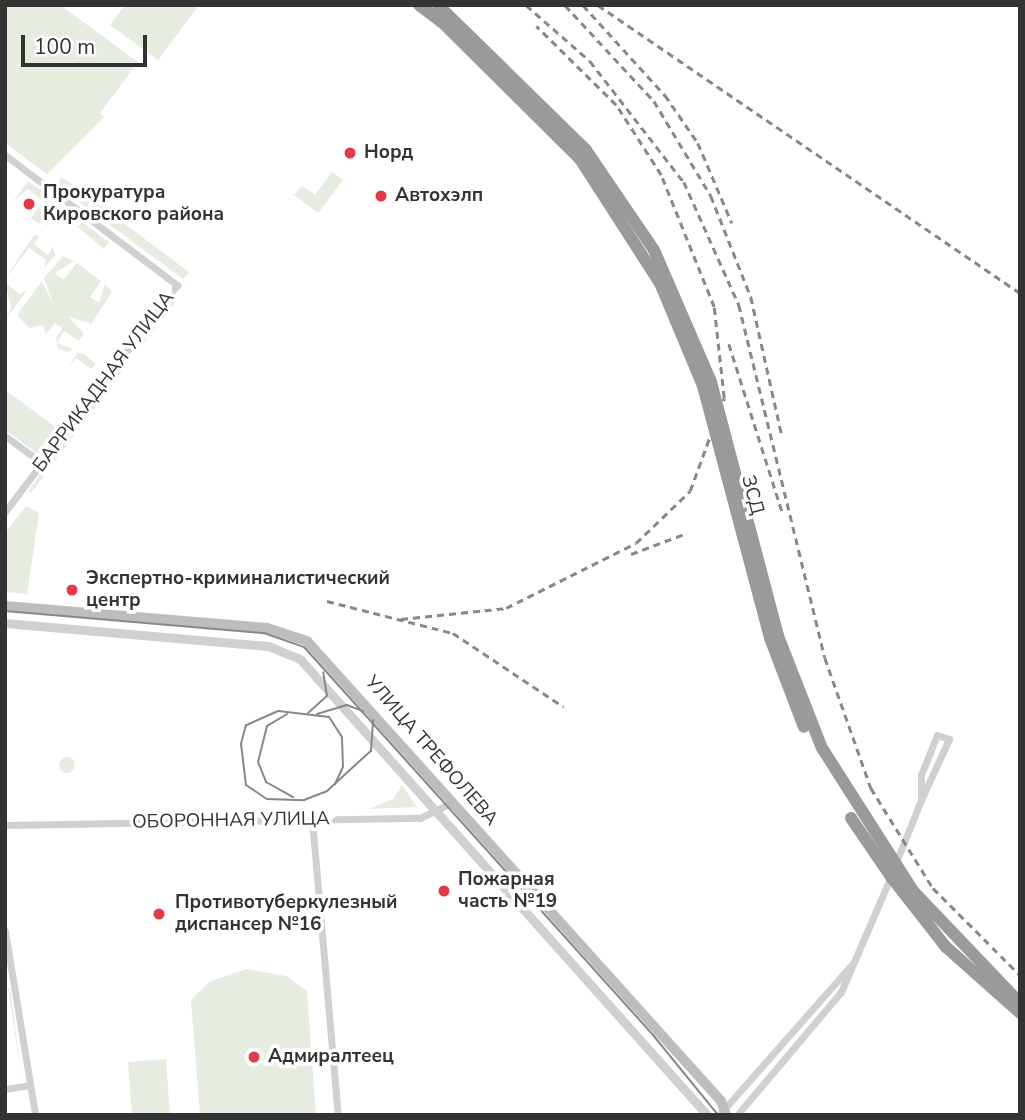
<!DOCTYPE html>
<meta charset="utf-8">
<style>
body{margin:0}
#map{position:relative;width:1025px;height:1120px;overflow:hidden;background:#fff;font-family:"Nunito Sans",sans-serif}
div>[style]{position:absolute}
.green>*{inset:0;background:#e6ecdf}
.round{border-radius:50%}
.minor>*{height:7px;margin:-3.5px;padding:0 3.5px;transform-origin:3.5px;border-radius:3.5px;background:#d0d0d0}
.tertiary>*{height:9px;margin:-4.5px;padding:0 4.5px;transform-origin:4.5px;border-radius:4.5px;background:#d0d0d0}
.secondary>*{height:10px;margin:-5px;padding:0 5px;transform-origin:5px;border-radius:5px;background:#bdbdbd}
.motorway>*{height:12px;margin:-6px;padding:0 6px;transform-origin:6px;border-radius:6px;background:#9a9a9a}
.tram>*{height:2px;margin:-1px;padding:0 1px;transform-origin:1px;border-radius:1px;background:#888}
.rail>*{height:2.5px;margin-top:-1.25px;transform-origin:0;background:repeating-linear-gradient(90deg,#888 0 7px,transparent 0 12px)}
.motorway-bridge>*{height:12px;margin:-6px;padding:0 6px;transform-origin:6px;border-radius:6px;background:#9a9a9a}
.dots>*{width:19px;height:19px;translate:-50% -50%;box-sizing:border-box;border:4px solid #fff;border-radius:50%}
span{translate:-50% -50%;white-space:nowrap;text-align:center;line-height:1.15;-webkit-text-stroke:7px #fff;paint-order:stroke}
.poi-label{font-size:19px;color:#333;font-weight:700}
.left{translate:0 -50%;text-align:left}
.street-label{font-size:19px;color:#333}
.frame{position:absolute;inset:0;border:7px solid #333;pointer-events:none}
.scale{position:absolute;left:21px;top:35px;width:126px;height:32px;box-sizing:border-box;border:4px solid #333;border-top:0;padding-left:9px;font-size:21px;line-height:24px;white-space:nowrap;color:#333;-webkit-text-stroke:5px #fff;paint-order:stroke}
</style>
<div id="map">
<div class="green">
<div style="clip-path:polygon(5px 5px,60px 5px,138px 62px,100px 113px,104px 117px,47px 174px,5px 143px)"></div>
<div style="clip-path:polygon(125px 5px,199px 5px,158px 60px,110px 25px)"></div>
<div style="clip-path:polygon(332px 172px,343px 180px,318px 213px,294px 195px,302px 186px,315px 195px)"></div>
<div style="clip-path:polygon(62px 177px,189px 272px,183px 279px,55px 184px)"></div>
<div style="clip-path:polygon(28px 181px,55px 201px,39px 224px,31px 218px,43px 201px,28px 189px,13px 202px)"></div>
<div style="clip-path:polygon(57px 203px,78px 219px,74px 224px,57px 211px,45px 228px)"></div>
<div style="clip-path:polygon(82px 222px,109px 242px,104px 249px,78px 227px)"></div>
<div style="clip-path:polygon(34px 235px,39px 236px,34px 244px,48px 255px,53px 246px,55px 255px,44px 269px,46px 260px,29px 248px,5px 279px)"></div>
<div style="clip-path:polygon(63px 256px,74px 261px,55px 273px,63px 280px,77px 263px,101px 281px,90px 297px,99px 303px,105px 284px,112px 292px,91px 324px,68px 316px,84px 334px,79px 341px,64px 331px,57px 343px,73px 349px,69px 352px,58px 349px,56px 337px,63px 329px,55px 323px,46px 334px,43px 325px,29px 328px,17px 315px,42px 281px,54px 306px,44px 278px)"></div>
<div style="clip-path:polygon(5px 283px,20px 294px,28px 289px,6px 319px,11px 307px)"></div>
<div style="clip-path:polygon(173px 299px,176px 301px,140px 349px,139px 344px)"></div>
<div style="clip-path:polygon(77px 353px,84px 354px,96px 364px,91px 369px,76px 358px,68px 368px)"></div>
<div style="clip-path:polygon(134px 356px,31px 493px,28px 491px,129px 357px)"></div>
<div style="clip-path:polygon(5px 390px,57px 428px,38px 454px,5px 430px)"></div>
<div style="clip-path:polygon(26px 506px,39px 513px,27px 594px,5px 592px,5px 533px)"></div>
<div class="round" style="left:59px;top:757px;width:16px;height:16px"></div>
<div style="clip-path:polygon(402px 785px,417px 807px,369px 809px,393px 799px)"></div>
<div style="clip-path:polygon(246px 969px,286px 976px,307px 991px,316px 1115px,200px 1115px,191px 1000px,209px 982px)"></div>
<div style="clip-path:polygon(8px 988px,10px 988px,22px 1080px)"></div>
<div style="clip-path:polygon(166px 1059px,170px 1115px,132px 1115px,128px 1062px)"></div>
</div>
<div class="minor">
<div style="left:5px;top:155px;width:216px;rotate:37.1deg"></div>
<div style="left:177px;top:285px;width:285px;rotate:127.2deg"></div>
<div style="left:5px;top:436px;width:46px;rotate:36.1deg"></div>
<div style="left:937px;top:735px;width:13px;rotate:18deg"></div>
<div style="left:949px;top:739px;width:67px;rotate:114.7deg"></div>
<div style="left:921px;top:800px;width:25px;rotate:-90deg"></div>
<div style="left:921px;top:775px;width:43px;rotate:-68.2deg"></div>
<div style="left:312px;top:820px;width:296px;rotate:85deg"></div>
<div style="left:5px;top:825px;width:415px;rotate:-1deg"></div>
<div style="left:420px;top:818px;width:37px;rotate:-26deg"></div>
<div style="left:895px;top:865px;width:70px;rotate:-68.2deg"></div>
<div style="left:5px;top:931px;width:186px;rotate:80.7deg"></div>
<div style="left:5px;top:1089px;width:25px;rotate:-9deg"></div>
<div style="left:719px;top:1115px;width:201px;rotate:-48.6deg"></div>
<div style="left:737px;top:1115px;width:161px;rotate:-49.8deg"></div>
<div style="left:841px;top:992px;width:126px;rotate:-66.7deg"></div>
</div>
<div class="tertiary">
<div style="left:5px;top:623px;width:264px;rotate:5deg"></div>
<div style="left:268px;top:646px;width:35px;rotate:22deg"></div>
<div style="left:300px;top:659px;width:611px;rotate:48.25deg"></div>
</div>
<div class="secondary">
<div style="left:5px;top:606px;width:263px;rotate:4.8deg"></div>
<div style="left:267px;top:628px;width:42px;rotate:18deg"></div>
<div style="left:307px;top:641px;width:619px;rotate:48.01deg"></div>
<div style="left:721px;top:1101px;width:15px;rotate:70deg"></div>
</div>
<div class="motorway">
<div style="left:419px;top:5px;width:31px;rotate:37deg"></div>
<div style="left:892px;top:878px;width:88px;rotate:52deg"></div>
<div style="left:946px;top:947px;width:99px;rotate:41.7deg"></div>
</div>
<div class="tram">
<div style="left:5px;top:611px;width:260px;rotate:4.9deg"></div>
<div style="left:264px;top:633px;width:42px;rotate:19.3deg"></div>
<div style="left:304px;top:647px;width:522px;rotate:48.03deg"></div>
<div style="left:653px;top:1035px;width:103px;rotate:50.9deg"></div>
<div style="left:308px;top:713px;width:25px;rotate:-42deg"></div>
<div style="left:327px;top:696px;width:24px;rotate:-99deg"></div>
<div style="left:287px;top:714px;width:23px;rotate:149deg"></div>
<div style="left:267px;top:726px;width:37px;rotate:104deg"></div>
<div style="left:258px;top:762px;width:22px;rotate:68deg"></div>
<div style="left:266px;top:782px;width:31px;rotate:29deg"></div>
<div style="left:317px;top:714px;width:31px;rotate:-17deg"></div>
<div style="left:347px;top:705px;width:17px;rotate:21deg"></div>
<div style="left:335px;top:784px;width:19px;rotate:-65deg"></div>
<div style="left:343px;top:767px;width:30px;rotate:-92deg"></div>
<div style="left:342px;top:737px;width:24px;rotate:-123deg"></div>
<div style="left:329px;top:717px;width:51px;rotate:-173.3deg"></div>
<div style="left:278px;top:711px;width:35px;rotate:156deg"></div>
<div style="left:246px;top:725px;width:20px;rotate:105deg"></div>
<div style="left:241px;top:744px;width:41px;rotate:83deg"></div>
<div style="left:246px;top:785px;width:25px;rotate:34deg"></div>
<div style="left:267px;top:799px;width:37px;rotate:2deg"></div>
<div style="left:304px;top:800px;width:25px;rotate:-21deg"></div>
<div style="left:327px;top:791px;width:50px;rotate:-42.6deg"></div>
<div style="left:364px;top:757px;width:9px;rotate:-41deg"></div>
<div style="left:371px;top:751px;width:31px;rotate:-86deg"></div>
</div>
<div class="rail">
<div style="left:526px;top:5px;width:85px;rotate:41.2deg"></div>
<div style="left:590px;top:61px;width:153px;rotate:52.2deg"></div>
<div style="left:684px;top:182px;width:135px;rotate:65.9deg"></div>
<div style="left:739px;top:305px;width:363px;rotate:76.3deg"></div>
<div style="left:825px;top:658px;width:138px;rotate:70.5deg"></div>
<div style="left:871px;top:788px;width:118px;rotate:58.2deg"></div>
<div style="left:933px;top:888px;width:123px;rotate:45deg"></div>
<div style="left:565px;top:5px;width:131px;rotate:47.2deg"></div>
<div style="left:654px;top:101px;width:111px;rotate:59deg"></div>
<div style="left:711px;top:196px;width:109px;rotate:68.4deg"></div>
<div style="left:751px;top:297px;width:142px;rotate:77.4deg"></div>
<div style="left:583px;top:5px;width:122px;rotate:47.7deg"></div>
<div style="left:665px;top:95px;width:58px;rotate:55.5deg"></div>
<div style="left:698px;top:143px;width:87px;rotate:67deg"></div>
<div style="left:598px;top:5px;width:511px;rotate:34.31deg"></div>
<div style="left:729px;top:344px;width:175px;rotate:72.4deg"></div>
<div style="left:631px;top:554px;width:60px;rotate:-20.6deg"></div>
<div style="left:327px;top:601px;width:130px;rotate:14.3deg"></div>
<div style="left:453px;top:633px;width:133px;rotate:33.7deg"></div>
<div style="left:401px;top:619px;width:106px;rotate:-6deg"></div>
<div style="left:506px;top:608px;width:145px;rotate:-26.6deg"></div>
<div style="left:636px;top:543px;width:75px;rotate:-43.9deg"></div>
<div style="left:690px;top:491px;width:99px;rotate:-69.9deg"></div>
<div style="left:724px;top:398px;width:92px;rotate:-96.3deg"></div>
<div style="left:714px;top:307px;width:142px;rotate:-111.9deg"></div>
<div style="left:661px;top:175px;width:83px;rotate:-122.7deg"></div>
<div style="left:616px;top:105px;width:112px;rotate:-135.4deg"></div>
</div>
<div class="motorway-bridge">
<div style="left:438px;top:5px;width:207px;rotate:44.4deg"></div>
<div style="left:586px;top:150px;width:121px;rotate:55.8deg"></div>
<div style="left:654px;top:250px;width:144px;rotate:66.6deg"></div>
<div style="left:711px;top:382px;width:263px;rotate:75.2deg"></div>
<div style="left:778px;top:636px;width:120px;rotate:68.6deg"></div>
<div style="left:822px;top:748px;width:169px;rotate:57.5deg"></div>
<div style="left:913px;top:891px;width:155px;rotate:46.3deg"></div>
<div style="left:444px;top:24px;width:192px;rotate:44.8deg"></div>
<div style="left:580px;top:159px;width:148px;rotate:57.2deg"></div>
<div style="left:660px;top:283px;width:112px;rotate:67.3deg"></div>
<div style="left:703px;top:386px;width:261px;rotate:75.1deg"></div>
<div style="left:770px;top:638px;width:95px;rotate:69.1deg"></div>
<div style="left:851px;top:818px;width:73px;rotate:55.7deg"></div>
</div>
<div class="dots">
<div style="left:350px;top:153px;background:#e63946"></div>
<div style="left:381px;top:196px;background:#e63946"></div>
<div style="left:29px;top:204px;background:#e63946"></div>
<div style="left:72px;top:590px;background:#e63946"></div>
<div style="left:444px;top:891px;background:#e63946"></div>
<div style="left:159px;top:914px;background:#e63946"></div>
<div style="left:254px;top:1057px;background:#e63946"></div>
</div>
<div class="poi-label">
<span class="left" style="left:364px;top:153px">Норд</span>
<span class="left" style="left:43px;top:204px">Прокуратура<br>Кировского района</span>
<span class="left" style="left:395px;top:196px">Автохэлп</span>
<span class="left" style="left:86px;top:590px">Экспертно-криминалистический<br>центр</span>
<span class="left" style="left:458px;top:891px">Пожарная<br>часть №19</span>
<span class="left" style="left:175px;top:914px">Противотуберкулезный<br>диспансер №16</span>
<span class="left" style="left:268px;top:1057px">Адмиралтеец</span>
</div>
<div class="street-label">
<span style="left:104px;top:382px;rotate:-53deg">БАРРИКАДНАЯ УЛИЦА</span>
<span style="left:752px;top:495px;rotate:75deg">ЗСД</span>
<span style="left:431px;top:751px;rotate:49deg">УЛИЦА ТРЕФОЛЕВА</span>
<span style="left:231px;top:821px;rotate:-1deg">ОБОРОННАЯ УЛИЦА</span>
</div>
<div class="frame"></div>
<div class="scale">100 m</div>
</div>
